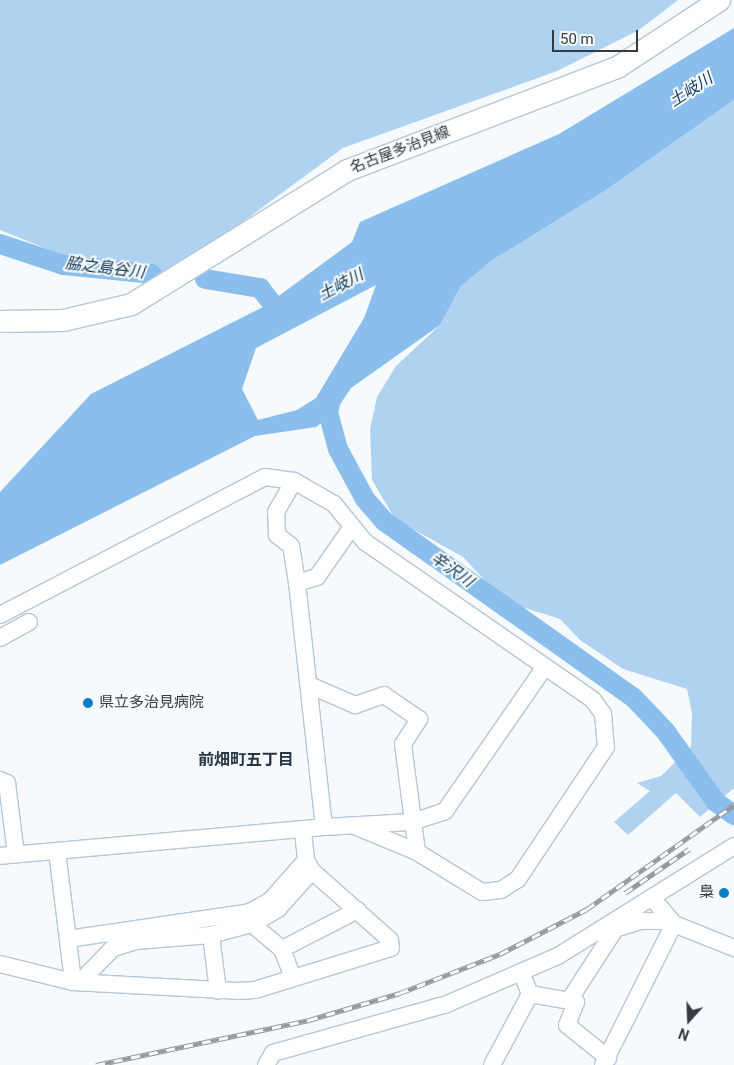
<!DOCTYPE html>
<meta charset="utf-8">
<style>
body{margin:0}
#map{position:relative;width:734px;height:1065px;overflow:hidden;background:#f6fafd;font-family:Roboto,"Noto Sans JP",sans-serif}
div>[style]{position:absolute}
.green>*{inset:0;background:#b0d2f1}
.water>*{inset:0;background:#8abeed}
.stream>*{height:3px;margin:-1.5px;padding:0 1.5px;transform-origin:1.5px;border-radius:1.5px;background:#8abeed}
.river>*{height:20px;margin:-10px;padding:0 10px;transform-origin:10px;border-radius:10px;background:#8abeed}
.roads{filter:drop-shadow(1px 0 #b5c7d7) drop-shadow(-1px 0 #b5c7d7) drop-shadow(0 1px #b5c7d7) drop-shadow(0 -1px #b5c7d7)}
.minor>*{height:16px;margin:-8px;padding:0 8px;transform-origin:8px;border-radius:8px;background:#fff}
.major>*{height:21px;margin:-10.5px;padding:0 10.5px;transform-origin:10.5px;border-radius:10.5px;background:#fff}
.rail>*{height:5px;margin-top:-2.5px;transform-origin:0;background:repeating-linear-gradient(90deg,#f6fafd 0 9px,#94999e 0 18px);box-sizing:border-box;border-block:1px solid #94999e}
.dots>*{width:14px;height:14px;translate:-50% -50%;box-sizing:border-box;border:2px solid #f6fafd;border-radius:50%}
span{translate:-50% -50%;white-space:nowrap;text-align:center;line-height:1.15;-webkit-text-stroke:4px #f6fafd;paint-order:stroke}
.street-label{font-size:15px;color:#343b41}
.poi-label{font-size:15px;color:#343b41}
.left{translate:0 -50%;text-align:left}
.right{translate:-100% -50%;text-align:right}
.water-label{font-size:16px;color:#0c3452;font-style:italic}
.neighbourhood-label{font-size:16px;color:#273643;font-weight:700}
.north{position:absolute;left:664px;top:995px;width:50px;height:50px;-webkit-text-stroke:4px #f6fafd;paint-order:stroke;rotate:200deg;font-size:14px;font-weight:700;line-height:20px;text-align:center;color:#343b41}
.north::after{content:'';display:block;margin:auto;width:18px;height:22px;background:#343b41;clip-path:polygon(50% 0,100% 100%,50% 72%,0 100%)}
.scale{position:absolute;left:552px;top:30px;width:86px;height:22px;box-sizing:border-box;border:2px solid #343b41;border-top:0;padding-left:6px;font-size:15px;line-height:18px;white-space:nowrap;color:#343b41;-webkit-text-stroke:4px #f6fafd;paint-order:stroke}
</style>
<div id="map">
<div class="green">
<div style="clip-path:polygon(0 0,678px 0,639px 30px,557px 71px,343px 148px,222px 237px,165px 272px,87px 265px,0 230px)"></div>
<div style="clip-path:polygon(734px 100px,734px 788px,700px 817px,676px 793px,628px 835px,614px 822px,650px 791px,637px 783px,661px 776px,691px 747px,692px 713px,687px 689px,623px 669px,580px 640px,560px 619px,519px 606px,492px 588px,463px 557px,395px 519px,372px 480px,370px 429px,377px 397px,396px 366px,440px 325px,461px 286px,494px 259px,603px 192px)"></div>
</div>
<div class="water">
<div style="clip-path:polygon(evenodd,734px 28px,734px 100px,603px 192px,494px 259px,461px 286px,440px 325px,351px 388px,335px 412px,316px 427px,255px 436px,0 565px,0 492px,91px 394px,265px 306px,352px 242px,360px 222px,559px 134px,734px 28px,376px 285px,364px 318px,316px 398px,297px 410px,258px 420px,242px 389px,256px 348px,376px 285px)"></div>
</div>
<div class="stream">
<div style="left:730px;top:811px;width:4px;rotate:-14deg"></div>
</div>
<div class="river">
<div style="left:0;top:244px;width:67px;rotate:18.2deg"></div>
<div style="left:64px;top:265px;width:88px;rotate:5.8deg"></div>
<div style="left:205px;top:279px;width:56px;rotate:9.3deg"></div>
<div style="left:260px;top:288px;width:36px;rotate:52deg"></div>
<div style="left:333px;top:391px;width:22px;rotate:103deg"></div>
<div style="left:328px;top:412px;width:38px;rotate:75deg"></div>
<div style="left:338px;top:449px;width:57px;rotate:61.6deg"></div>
<div style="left:365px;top:499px;width:29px;rotate:49deg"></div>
<div style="left:384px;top:521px;width:306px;rotate:35.3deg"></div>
<div style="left:634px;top:698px;width:47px;rotate:46.7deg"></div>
<div style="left:666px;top:732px;width:86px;rotate:54.5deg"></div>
<div style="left:716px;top:802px;width:22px;rotate:36deg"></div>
</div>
<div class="roads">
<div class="minor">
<div style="left:297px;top:583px;width:21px;rotate:-17deg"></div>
<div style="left:317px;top:577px;width:60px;rotate:-55.2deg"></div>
<div style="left:0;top:615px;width:299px;rotate:-27.5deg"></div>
<div style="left:265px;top:477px;width:29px;rotate:8deg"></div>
<div style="left:294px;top:481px;width:46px;rotate:29.9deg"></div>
<div style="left:334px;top:504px;width:49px;rotate:50.8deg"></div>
<div style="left:365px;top:542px;width:277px;rotate:34.7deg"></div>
<div style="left:593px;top:700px;width:17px;rotate:54deg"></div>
<div style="left:603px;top:714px;width:33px;rotate:85deg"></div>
<div style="left:606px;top:747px;width:159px;rotate:123.7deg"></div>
<div style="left:518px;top:879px;width:20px;rotate:147deg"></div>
<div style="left:501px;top:890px;width:19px;rotate:174deg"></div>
<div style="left:482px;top:892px;width:76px;rotate:-148.4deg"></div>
<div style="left:417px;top:852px;width:109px;rotate:-97.4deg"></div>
<div style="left:403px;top:744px;width:30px;rotate:-57deg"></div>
<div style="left:419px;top:719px;width:42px;rotate:-145.6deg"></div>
<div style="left:384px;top:695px;width:31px;rotate:161deg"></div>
<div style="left:355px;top:705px;width:50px;rotate:-156.5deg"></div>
<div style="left:0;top:638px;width:33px;rotate:-29deg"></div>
<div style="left:0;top:780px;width:8px;rotate:23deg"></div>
<div style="left:7px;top:783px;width:72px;rotate:82.8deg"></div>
<div style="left:324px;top:827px;width:88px;rotate:-3.3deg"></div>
<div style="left:412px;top:822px;width:35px;rotate:-18deg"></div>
<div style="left:445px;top:811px;width:174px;rotate:-55.3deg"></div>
<div style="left:357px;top:827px;width:65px;rotate:22.6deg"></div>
<div style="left:57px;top:851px;width:132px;rotate:83deg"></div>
<div style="left:0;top:856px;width:325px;rotate:-5.1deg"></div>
<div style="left:324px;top:827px;width:245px;rotate:-96.3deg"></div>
<div style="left:297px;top:583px;width:37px;rotate:-99deg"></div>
<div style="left:291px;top:546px;width:18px;rotate:-142deg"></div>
<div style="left:277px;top:535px;width:23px;rotate:-92deg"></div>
<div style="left:276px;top:512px;width:36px;rotate:-60deg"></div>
<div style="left:252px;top:924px;width:39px;rotate:40deg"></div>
<div style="left:282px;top:949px;width:30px;rotate:69deg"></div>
<div style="left:617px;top:924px;width:5px;rotate:37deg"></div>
<div style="left:621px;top:927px;width:21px;rotate:-17deg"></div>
<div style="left:641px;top:921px;width:29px"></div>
<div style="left:674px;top:924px;width:65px;rotate:21.8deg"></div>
<div style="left:211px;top:935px;width:56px;rotate:82.9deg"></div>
<div style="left:68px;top:939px;width:184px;rotate:-8.4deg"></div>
<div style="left:250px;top:912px;width:23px;rotate:-29deg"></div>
<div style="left:270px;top:901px;width:55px;rotate:-48.7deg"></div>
<div style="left:282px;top:949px;width:85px;rotate:-27.2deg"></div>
<div style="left:0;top:964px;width:75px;rotate:13.9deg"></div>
<div style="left:73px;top:982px;width:164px;rotate:3.1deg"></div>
<div style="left:237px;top:991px;width:18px;rotate:-3deg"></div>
<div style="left:255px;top:990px;width:142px;rotate:-17.2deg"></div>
<div style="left:391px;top:948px;width:8px;rotate:-97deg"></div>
<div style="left:390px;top:940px;width:104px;rotate:-138.5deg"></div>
<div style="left:312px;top:871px;width:13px;rotate:-119deg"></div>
<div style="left:306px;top:860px;width:31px;rotate:-96deg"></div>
<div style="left:82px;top:980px;width:45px;rotate:-45.9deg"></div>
<div style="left:113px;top:948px;width:24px;rotate:-17deg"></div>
<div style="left:136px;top:941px;width:75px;rotate:-4.6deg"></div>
<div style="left:211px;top:935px;width:42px;rotate:-15deg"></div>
<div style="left:252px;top:924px;width:30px;rotate:-30deg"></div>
<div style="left:278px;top:909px;width:51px;rotate:-48.2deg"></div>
<div style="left:530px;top:994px;width:47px;rotate:9.9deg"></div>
<div style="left:576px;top:1002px;width:25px;rotate:111deg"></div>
<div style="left:567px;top:1025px;width:53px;rotate:38.8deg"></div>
<div style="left:570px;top:999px;width:81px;rotate:-57.1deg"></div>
<div style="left:614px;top:931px;width:6px;rotate:-99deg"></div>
<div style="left:266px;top:1065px;width:14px;rotate:-60deg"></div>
<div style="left:273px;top:1053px;width:181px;rotate:-15.7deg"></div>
<div style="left:447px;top:1004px;width:121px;rotate:-23.4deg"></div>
<div style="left:558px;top:956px;width:208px;rotate:-32deg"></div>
<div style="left:492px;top:1065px;width:81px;rotate:-61.8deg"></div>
<div style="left:530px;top:994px;width:24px;rotate:-112deg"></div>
<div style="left:603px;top:1065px;width:158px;rotate:-63.3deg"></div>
<div style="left:674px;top:924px;width:35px;rotate:-130deg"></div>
</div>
<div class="major">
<div style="left:0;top:321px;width:63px;rotate:-0.9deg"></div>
<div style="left:63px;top:320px;width:70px;rotate:-13.2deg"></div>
<div style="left:131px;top:304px;width:254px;rotate:-31.8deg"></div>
<div style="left:347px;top:170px;width:289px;rotate:-20.9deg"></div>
<div style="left:617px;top:67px;width:122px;rotate:-33.3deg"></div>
</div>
</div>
<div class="rail">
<div style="left:625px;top:893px;width:78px;rotate:-34.5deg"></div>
<div style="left:96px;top:1065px;width:218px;rotate:-11.9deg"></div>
<div style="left:309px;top:1020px;width:95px;rotate:-16.5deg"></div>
<div style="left:400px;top:993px;width:107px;rotate:-21.3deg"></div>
<div style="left:500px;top:954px;width:98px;rotate:-27.3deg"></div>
<div style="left:587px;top:909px;width:180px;rotate:-35.3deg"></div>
</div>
<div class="dots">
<div style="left:88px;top:703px;background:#0a7bc5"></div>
<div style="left:724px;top:893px;background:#0a7bc5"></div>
</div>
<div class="street-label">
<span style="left:400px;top:150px;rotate:-21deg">名古屋多治見線</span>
</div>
<div class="poi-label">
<span class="left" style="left:99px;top:703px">県立多治見病院</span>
<span class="right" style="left:714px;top:893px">梟</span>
</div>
<div class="water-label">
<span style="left:691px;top:90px;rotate:-33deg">土岐川</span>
<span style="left:105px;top:268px;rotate:7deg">脇之島谷川</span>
<span style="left:341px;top:285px;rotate:-28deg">土岐川</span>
<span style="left:452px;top:570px;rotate:35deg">辛沢川</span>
</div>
<div class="neighbourhood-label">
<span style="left:246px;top:760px">前畑町五丁目</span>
</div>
<div class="north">N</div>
<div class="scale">50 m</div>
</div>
